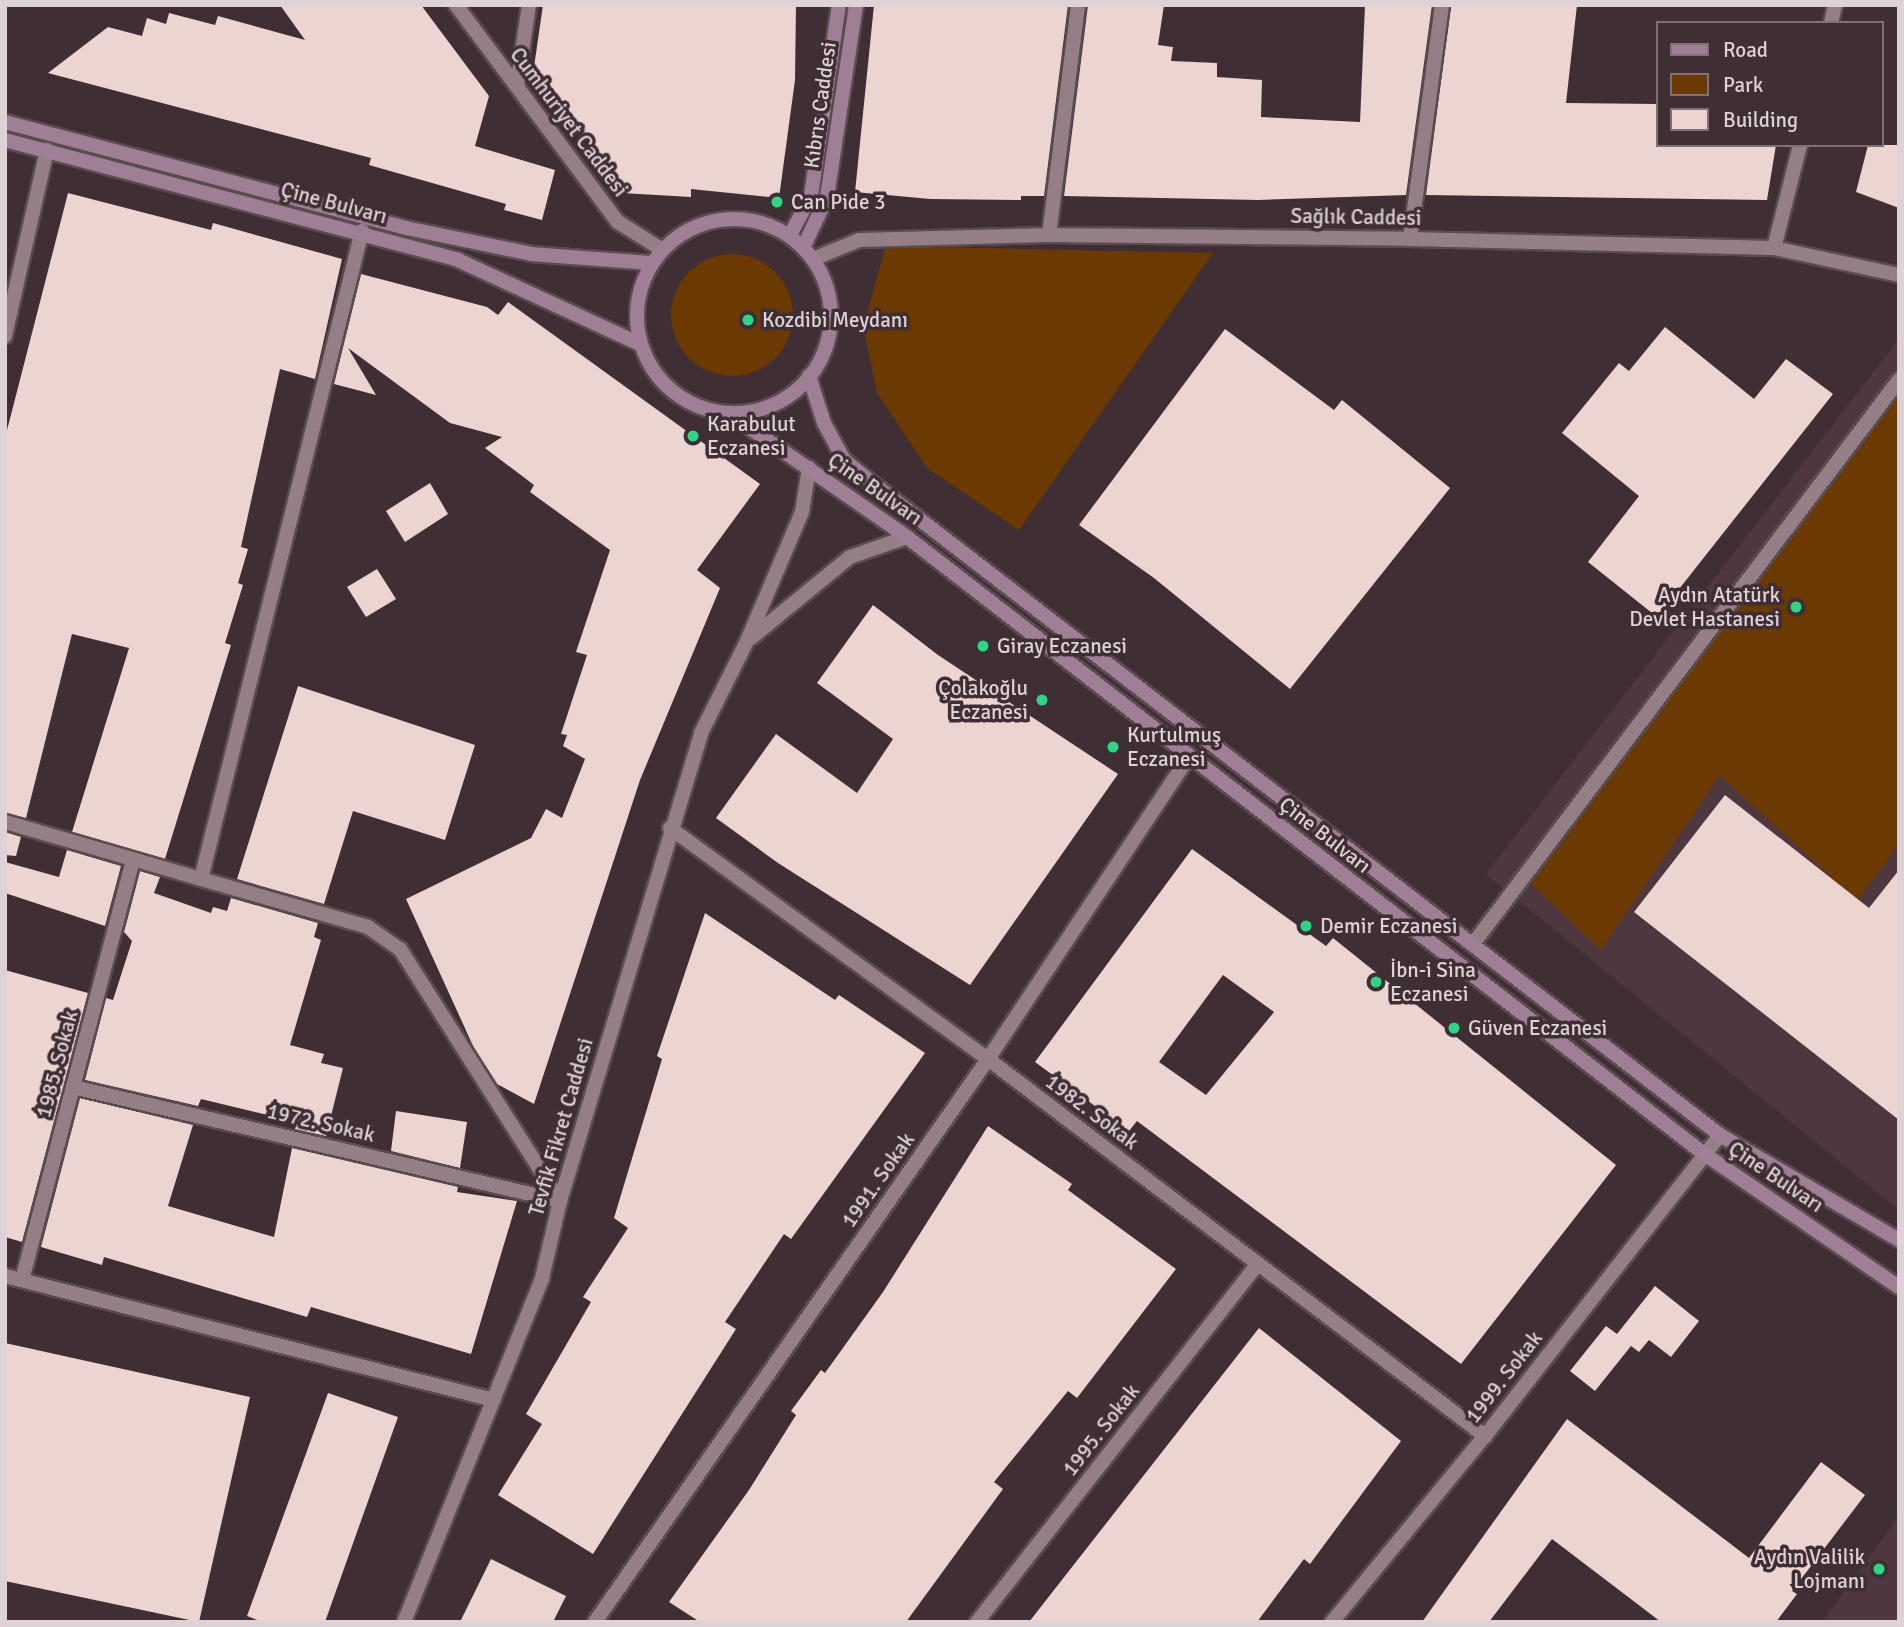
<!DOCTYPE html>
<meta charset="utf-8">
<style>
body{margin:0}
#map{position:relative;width:1904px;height:1627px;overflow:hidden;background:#3f2e34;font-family:Signika,sans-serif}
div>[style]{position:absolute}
.built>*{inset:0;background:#4f373f}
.green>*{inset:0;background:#6a3a02}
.round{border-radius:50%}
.building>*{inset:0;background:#ecd4d0}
.roads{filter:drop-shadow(2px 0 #594b4f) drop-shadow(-2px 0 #594b4f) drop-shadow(0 2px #594b4f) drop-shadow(0 -2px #594b4f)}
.minor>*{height:14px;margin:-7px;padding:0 7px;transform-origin:7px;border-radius:7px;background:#947f86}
.tertiary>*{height:14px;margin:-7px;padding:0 7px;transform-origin:7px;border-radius:7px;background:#947f86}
.secondary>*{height:14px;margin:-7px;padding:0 7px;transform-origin:7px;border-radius:7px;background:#9f7f96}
.secondary>.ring{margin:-7px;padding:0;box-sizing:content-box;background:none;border:14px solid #9f7f96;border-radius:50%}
.dots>*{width:19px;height:19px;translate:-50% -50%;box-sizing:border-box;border:4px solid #3f2e34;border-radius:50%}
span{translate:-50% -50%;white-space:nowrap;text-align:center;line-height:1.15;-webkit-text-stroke:7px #3f2e34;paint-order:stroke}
.street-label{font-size:21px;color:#ddd2d5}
.poi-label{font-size:21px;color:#ddd2d5}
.left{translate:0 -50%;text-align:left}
.right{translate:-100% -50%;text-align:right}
.frame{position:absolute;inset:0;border:7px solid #ddd2d5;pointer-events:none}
.legend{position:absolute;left:1656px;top:21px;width:228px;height:126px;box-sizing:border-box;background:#3f2e34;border:2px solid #7e7074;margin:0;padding:9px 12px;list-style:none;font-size:21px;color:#ddd2d5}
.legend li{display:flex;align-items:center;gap:14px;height:35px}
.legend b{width:35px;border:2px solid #7e7074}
</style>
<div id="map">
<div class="built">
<div style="clip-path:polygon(1899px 339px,1899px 1210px,1486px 874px)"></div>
<div style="clip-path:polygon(1899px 1516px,1899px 1622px,1822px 1622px)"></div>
</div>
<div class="green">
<div style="clip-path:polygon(886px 246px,1213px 253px,1019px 530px,927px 468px,877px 393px,863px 327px)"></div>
<div class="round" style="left:671px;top:254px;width:122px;height:122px"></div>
<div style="clip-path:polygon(1899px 387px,1899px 845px,1857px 901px,1720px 775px,1601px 950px,1524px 877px)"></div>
</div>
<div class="building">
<div style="clip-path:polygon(280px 5px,421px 5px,489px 96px,475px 146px,555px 170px,542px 220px,504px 210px,506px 204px,369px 165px,371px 158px,48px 73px,108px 27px,142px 36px,147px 18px,166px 24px,169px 13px,215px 25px,218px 16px,305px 40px)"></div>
<div style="clip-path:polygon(543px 5px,796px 5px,795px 80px,779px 198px,691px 189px,691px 197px,622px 193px,534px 67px)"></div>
<div style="clip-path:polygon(874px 5px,1068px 5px,1044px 196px,1021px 196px,1021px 200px,930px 199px,855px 192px)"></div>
<div style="clip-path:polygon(1088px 5px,1164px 5px,1158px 45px,1173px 47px,1171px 61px,1217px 63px,1217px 77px,1262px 80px,1261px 117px,1360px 122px,1365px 5px,1432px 5px,1406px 195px,1258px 200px,1064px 196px)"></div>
<div style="clip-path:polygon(1451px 5px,1577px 5px,1566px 103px,1657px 104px,1657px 145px,1776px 145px,1767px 200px,1426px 195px)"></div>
<div style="clip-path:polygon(1868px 145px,1899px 145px,1899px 208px,1856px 192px)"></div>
<div style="clip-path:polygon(68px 193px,211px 230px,213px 223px,342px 259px,315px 379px,280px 369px,241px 547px,248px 549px,238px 583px,243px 585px,225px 643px,231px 645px,165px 859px,72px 832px,129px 648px,72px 634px,26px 818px,5px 813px,5px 438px)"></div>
<div style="clip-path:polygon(361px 274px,487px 307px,498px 315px,508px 302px,760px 484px,697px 570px,720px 588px,640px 780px,534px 1104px,497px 1084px,474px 1048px,406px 899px,531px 838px,546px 809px,562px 818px,585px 759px,563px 746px,567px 735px,561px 734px,587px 655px,576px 652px,610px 550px,530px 492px,534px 485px,485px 448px,502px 437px,450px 423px,348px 348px,376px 395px,334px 384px)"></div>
<div style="clip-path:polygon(1665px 327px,1754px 399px,1786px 359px,1833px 394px,1657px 617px,1588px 562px,1639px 496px,1562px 433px,1619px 363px,1629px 371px)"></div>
<div style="clip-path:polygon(1225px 329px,1334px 410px,1342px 400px,1450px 488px,1290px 689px,1154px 578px,1079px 525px)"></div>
<div style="clip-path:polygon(430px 483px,448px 514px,405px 542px,386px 511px)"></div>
<div style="clip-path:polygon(377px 569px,396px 599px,366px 617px,347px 587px)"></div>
<div style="clip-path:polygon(873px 605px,938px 655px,1118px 774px,970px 985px,778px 863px,716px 818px,776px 734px,857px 793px,893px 739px,817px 683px)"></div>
<div style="clip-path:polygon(298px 686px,475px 745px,445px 840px,353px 811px,324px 904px,237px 879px)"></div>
<div style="clip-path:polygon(1725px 795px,1869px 908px,1899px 870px,1899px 1120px,1634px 912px)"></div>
<div style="clip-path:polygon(5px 832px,21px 837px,16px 856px,5px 855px)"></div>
<div style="clip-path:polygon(evenodd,1192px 849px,1326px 946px,1333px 938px,1616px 1165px,1461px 1364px,1137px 1121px,1129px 1131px,1035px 1062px,1192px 849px,1223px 975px,1274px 1012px,1206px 1095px,1159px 1062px,1223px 975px)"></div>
<div style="clip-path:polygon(67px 850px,121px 866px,105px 926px,5px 893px,5px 862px,59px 877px)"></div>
<div style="clip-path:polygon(140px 871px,160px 877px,154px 893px,211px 913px,213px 907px,227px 911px,231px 898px,318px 923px,314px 937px,321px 940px,290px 1045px,324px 1054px,321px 1063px,343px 1068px,326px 1136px,295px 1129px,297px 1122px,201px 1099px,198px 1106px,85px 1080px,106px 998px,113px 1000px,132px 941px,124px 932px)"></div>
<div style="clip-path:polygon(705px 913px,835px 1000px,839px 995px,925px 1053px,791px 1239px,784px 1234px,725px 1322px,736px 1329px,593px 1554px,498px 1495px,542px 1424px,526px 1414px,591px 1302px,583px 1297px,628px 1228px,614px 1218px,662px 1059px,657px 1056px)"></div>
<div style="clip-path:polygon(5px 970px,88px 993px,22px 1242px,5px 1237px)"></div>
<div style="clip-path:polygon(80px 1098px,193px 1125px,168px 1206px,274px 1237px,292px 1148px,458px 1187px,457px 1192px,517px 1201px,471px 1354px,311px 1307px,307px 1317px,104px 1257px,102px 1265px,41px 1247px)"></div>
<div style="clip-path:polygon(396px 1111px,467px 1122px,460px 1168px,391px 1151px)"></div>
<div style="clip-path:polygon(988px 1126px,1072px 1184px,1068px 1190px,1176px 1269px,1077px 1398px,1068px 1391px,994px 1482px,1003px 1489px,906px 1622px,700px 1622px,669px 1602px,749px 1490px,796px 1415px,791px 1411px,821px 1370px,825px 1373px,883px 1292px)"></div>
<div style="clip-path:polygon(1655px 1286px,1699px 1321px,1671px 1357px,1649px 1340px,1639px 1352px,1631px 1346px,1595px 1391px,1570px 1371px,1606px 1326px,1617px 1334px)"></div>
<div style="clip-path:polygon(1259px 1328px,1401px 1441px,1310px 1564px,1304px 1559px,1257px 1622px,1029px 1622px)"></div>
<div style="clip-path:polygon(5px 1343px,250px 1397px,199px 1622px,5px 1581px)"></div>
<div style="clip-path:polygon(328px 1393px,398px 1417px,325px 1622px,263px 1622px,247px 1616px)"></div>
<div style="clip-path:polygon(1567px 1419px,1749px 1558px,1821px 1462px,1865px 1495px,1792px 1591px,1797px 1594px,1776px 1622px,1661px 1622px,1552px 1539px,1489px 1622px,1422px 1622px)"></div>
<div style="clip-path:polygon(491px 1559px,566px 1596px,553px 1622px,460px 1622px)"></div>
</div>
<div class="roads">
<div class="minor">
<div style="left:456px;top:5px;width:271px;rotate:53.3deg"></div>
<div style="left:618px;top:222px;width:51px;rotate:32.1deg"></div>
<div style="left:1831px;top:23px;width:18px;rotate:-77deg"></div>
<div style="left:517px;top:86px;width:82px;rotate:-81.6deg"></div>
<div style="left:1049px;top:235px;width:232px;rotate:-82.8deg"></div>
<div style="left:1410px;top:239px;width:236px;rotate:-82.2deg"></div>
<div style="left:1774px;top:248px;width:106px;rotate:-75.8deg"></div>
<div style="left:5px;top:822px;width:204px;rotate:16.2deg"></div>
<div style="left:201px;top:879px;width:668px;rotate:-76.05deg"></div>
<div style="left:670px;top:828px;width:393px;rotate:36deg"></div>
<div style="left:988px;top:1059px;width:624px;rotate:37.18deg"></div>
<div style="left:201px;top:879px;width:174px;rotate:16deg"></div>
<div style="left:368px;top:927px;width:39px;rotate:35deg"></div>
<div style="left:400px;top:949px;width:299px;rotate:57.6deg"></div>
<div style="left:73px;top:1087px;width:500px;rotate:13.17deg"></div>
<div style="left:5px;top:1276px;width:504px;rotate:14.23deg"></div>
<div style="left:22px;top:1280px;width:435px;rotate:-75.2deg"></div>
<div style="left:595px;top:1622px;width:687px;rotate:-55.08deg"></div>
<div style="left:988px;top:1059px;width:363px;rotate:-56.4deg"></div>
<div style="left:977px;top:1622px;width:454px;rotate:-51.9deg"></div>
<div style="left:1332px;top:1622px;width:241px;rotate:-50.6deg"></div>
<div style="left:1485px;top:1436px;width:382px;rotate:-52deg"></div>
</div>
<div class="tertiary">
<div style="left:813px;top:259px;width:50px;rotate:-22.4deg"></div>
<div style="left:859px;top:240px;width:190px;rotate:-1.5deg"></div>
<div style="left:1049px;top:235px;width:361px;rotate:0.6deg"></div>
<div style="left:1410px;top:239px;width:364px;rotate:1.4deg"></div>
<div style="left:1774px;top:248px;width:128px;rotate:12.2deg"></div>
<div style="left:5px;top:336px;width:191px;rotate:-77.3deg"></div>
<div style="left:751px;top:638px;width:128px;rotate:-39.3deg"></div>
<div style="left:850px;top:557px;width:60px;rotate:-19.3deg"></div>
<div style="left:1473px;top:944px;width:707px;rotate:-52.94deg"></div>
<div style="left:404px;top:1622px;width:371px;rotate:-68.1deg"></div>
<div style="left:542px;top:1278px;width:79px;rotate:-76.8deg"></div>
<div style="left:560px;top:1201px;width:489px;rotate:-73.2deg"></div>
<div style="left:701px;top:733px;width:103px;rotate:-63.4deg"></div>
<div style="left:747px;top:641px;width:140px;rotate:-66.9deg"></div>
<div style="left:802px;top:512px;width:45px;rotate:-81deg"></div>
</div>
<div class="secondary">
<div style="left:5px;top:122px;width:415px;rotate:14.8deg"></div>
<div style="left:406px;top:228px;width:128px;rotate:11.7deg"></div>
<div style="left:531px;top:254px;width:120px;rotate:4.3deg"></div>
<div style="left:5px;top:140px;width:469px;rotate:14.8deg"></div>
<div style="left:458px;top:260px;width:200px;rotate:24.8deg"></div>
<div class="ring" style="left:637px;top:219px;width:180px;height:180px"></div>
<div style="left:790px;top:235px;width:44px;rotate:-61.7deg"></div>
<div style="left:811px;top:196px;width:193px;rotate:-81.7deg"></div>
<div style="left:803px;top:248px;width:56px;rotate:-64.8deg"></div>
<div style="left:827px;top:197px;width:194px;rotate:-81.4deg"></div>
<div style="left:809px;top:376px;width:49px;rotate:72.3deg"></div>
<div style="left:824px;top:423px;width:42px;rotate:61.6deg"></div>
<div style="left:844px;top:460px;width:40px;rotate:39deg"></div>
<div style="left:875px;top:485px;width:1066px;rotate:37.57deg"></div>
<div style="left:1720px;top:1135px;width:208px;rotate:30.4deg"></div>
<div style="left:728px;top:413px;width:218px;rotate:34.7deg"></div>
<div style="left:907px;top:537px;width:1007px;rotate:37.74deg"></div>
<div style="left:1703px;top:1153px;width:237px;rotate:34.4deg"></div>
</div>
</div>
<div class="dots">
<div style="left:777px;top:202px;background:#27d885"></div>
<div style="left:748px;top:320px;background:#27d885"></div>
<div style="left:693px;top:436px;background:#27d885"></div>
<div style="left:1796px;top:607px;background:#27d885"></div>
<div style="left:983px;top:646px;background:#27d885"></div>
<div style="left:1042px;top:700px;background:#27d885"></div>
<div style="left:1113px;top:747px;background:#27d885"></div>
<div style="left:1306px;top:926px;background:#27d885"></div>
<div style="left:1376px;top:982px;background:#27d885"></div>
<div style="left:1454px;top:1028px;background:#27d885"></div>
<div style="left:1879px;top:1569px;background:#27d885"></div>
</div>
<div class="street-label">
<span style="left:820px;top:105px;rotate:-82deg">Kıbrıs Caddesi</span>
<span style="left:569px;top:122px;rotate:53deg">Cumhuriyet Caddesi</span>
<span style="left:334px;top:203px;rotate:15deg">Çine Bulvarı</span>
<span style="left:1356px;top:217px;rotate:1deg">Sağlık Caddesi</span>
<span style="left:875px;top:489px;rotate:35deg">Çine Bulvarı</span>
<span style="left:1325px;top:835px;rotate:38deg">Çine Bulvarı</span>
<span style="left:57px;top:1064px;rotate:-75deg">1985. Sokak</span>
<span style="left:1092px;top:1112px;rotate:37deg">1982. Sokak</span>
<span style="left:321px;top:1123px;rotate:13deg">1972. Sokak</span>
<span style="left:561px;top:1127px;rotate:-74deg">Tevfik Fikret Caddesi</span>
<span style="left:1776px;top:1177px;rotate:34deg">Çine Bulvarı</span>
<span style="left:878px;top:1180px;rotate:-55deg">1991. Sokak</span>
<span style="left:1504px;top:1377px;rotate:-52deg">1999. Sokak</span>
<span style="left:1101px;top:1430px;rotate:-52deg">1995. Sokak</span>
</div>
<div class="poi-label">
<span class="left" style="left:791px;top:202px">Can Pide 3</span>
<span class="left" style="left:762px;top:320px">Kozdibi Meydanı</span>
<span class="left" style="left:707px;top:436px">Karabulut<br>Eczanesi</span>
<span class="right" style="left:1780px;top:607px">Aydın Atatürk<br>Devlet Hastanesi</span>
<span class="left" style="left:997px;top:646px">Giray Eczanesi</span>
<span class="right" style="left:1028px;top:700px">Çolakoğlu<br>Eczanesi</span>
<span class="left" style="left:1127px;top:747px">Kurtulmuş<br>Eczanesi</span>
<span class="left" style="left:1320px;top:926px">Demir Eczanesi</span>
<span class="left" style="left:1390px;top:982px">İbn-i Sina<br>Eczanesi</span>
<span class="left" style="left:1468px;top:1028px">Güven Eczanesi</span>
<span class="right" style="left:1865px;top:1569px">Aydın Valilik<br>Lojmanı</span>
</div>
<div class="frame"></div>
<ul class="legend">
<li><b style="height:9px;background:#9f7f96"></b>Road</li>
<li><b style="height:19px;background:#6a3a02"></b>Park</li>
<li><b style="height:19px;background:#ecd4d0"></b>Building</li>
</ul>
</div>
